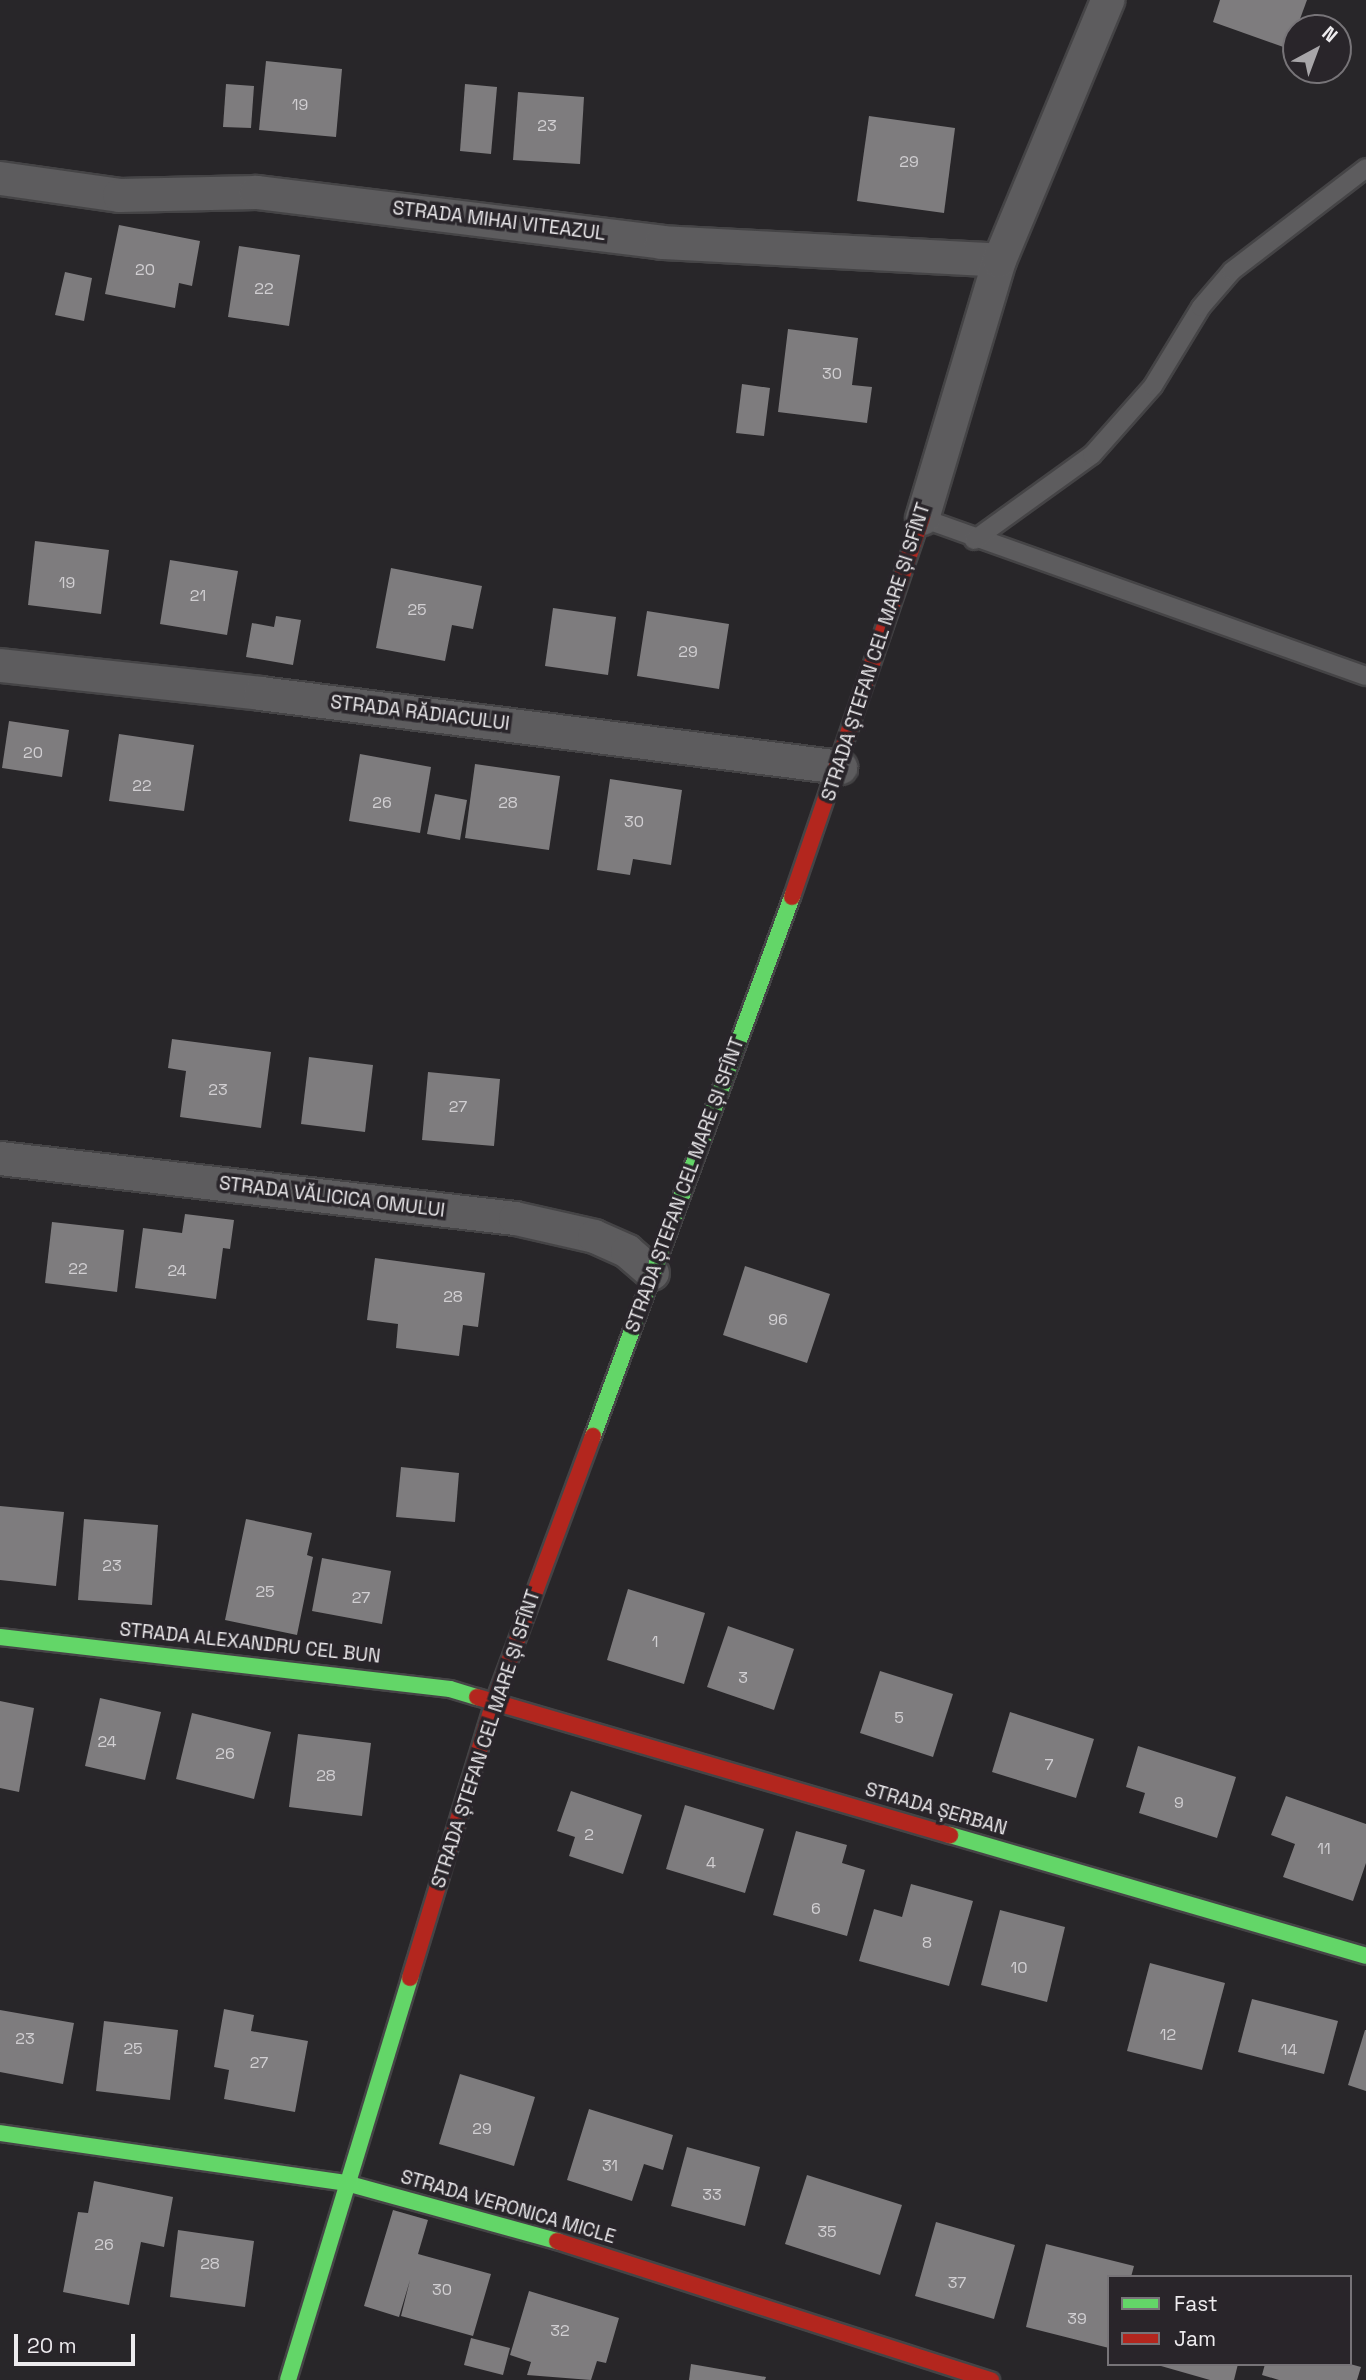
<!DOCTYPE html>
<meta charset="utf-8">
<style>
body{margin:0}
#map{position:relative;width:1366px;height:2380px;overflow:hidden;background:#282629;font-family:"Space Grotesk",sans-serif}
div>[style]{position:absolute}
.building>*{inset:0;background:#7e7c7e}
.roads{filter:drop-shadow(2px 0 #454446) drop-shadow(-2px 0 #454446) drop-shadow(0 2px #454446) drop-shadow(0 -2px #454446)}
.lane>*{height:18px;margin:-9px;padding:0 9px;transform-origin:9px;border-radius:9px;background:#5d5c5e}
.street>*{height:33px;margin:-16.5px;padding:0 16.5px;transform-origin:16.5px;border-radius:16.5px;background:#5d5c5e}
.fast>*{height:16px;margin:-8px;padding:0 8px;transform-origin:8px;border-radius:8px;background:#63d668}
.jam>*{height:16px;margin:-8px;padding:0 8px;transform-origin:8px;border-radius:8px;background:#b3261e}
span{translate:-50% -50%;white-space:nowrap;text-align:center;line-height:1.15;-webkit-text-stroke:7px #29252a;paint-order:stroke}
.number-label{font-size:16px;color:#d1cfd2}
.number-label span{-webkit-text-stroke-width:0}
.street-label{font-size:19px;color:#edebee}
.legend{position:absolute;left:1107px;top:2275px;width:245px;height:91px;box-sizing:border-box;background:#29252a;border:2px solid #777478;margin:0;padding:9px 12px;list-style:none;font-size:21px;color:#edebee}
.legend li{display:flex;align-items:center;gap:14px;height:35px}
.legend b{width:35px;border:2px solid #777478}
.north{position:absolute;left:1282px;top:14px;width:70px;height:70px;box-sizing:border-box;background:#29252a;border:2px solid #777478;border-radius:50%;rotate:41deg;font-size:19px;font-weight:700;line-height:28px;text-align:center;color:#edebee}
.north::after{content:'';display:block;margin:auto;width:24px;height:32px;background:#a8a6a9;clip-path:polygon(50% 0,100% 100%,50% 72%,0 100%)}
.scale{position:absolute;left:14px;top:2334px;width:121px;height:32px;box-sizing:border-box;border:4px solid #edebee;border-top:0;padding-left:9px;font-size:21px;line-height:24px;white-space:nowrap;color:#edebee;-webkit-text-stroke:5px #29252a;paint-order:stroke}
</style>
<div id="map">
<div class="building">
<div style="clip-path:polygon(1220px 0,1307px 0,1289px 49px,1213px 22px)"></div>
<div style="clip-path:polygon(266px 61px,342px 69px,336px 137px,259px 130px)"></div>
<div style="clip-path:polygon(226px 84px,254px 86px,251px 128px,223px 127px)"></div>
<div style="clip-path:polygon(465px 84px,497px 87px,491px 154px,460px 151px)"></div>
<div style="clip-path:polygon(518px 92px,584px 97px,580px 164px,513px 160px)"></div>
<div style="clip-path:polygon(869px 116px,955px 128px,944px 213px,857px 201px)"></div>
<div style="clip-path:polygon(119px 225px,200px 241px,192px 286px,179px 283px,175px 308px,105px 294px)"></div>
<div style="clip-path:polygon(239px 246px,300px 255px,289px 326px,228px 317px)"></div>
<div style="clip-path:polygon(65px 272px,92px 278px,84px 321px,55px 315px)"></div>
<div style="clip-path:polygon(788px 329px,858px 338px,852px 385px,872px 387px,867px 423px,778px 412px)"></div>
<div style="clip-path:polygon(742px 384px,770px 388px,764px 436px,736px 433px)"></div>
<div style="clip-path:polygon(35px 541px,109px 550px,101px 614px,28px 605px)"></div>
<div style="clip-path:polygon(170px 560px,238px 571px,227px 635px,160px 624px)"></div>
<div style="clip-path:polygon(391px 568px,482px 586px,473px 629px,452px 625px,445px 661px,376px 648px)"></div>
<div style="clip-path:polygon(553px 608px,616px 617px,608px 675px,545px 666px)"></div>
<div style="clip-path:polygon(647px 611px,729px 624px,719px 689px,637px 676px)"></div>
<div style="clip-path:polygon(276px 616px,301px 620px,293px 665px,246px 657px,252px 623px,274px 627px)"></div>
<div style="clip-path:polygon(9px 721px,69px 730px,62px 777px,2px 768px)"></div>
<div style="clip-path:polygon(119px 734px,194px 745px,184px 811px,109px 801px)"></div>
<div style="clip-path:polygon(360px 754px,431px 767px,420px 833px,349px 821px)"></div>
<div style="clip-path:polygon(475px 764px,560px 776px,549px 850px,465px 838px)"></div>
<div style="clip-path:polygon(610px 779px,682px 790px,671px 865px,633px 859px,630px 875px,597px 870px)"></div>
<div style="clip-path:polygon(435px 794px,467px 800px,460px 840px,427px 834px)"></div>
<div style="clip-path:polygon(172px 1039px,271px 1052px,261px 1128px,180px 1117px,186px 1071px,168px 1068px)"></div>
<div style="clip-path:polygon(309px 1057px,373px 1065px,365px 1132px,301px 1124px)"></div>
<div style="clip-path:polygon(428px 1072px,500px 1079px,494px 1146px,422px 1140px)"></div>
<div style="clip-path:polygon(185px 1214px,234px 1220px,230px 1249px,223px 1248px,216px 1299px,135px 1288px,143px 1228px,182px 1233px)"></div>
<div style="clip-path:polygon(52px 1222px,124px 1230px,117px 1292px,45px 1283px)"></div>
<div style="clip-path:polygon(375px 1258px,485px 1273px,478px 1327px,463px 1325px,459px 1356px,396px 1348px,398px 1324px,367px 1320px)"></div>
<div style="clip-path:polygon(745px 1266px,830px 1294px,807px 1363px,723px 1335px)"></div>
<div style="clip-path:polygon(401px 1467px,459px 1473px,455px 1522px,396px 1517px)"></div>
<div style="clip-path:polygon(0 1506px,64px 1512px,56px 1586px,0 1580px)"></div>
<div style="clip-path:polygon(84px 1519px,158px 1525px,152px 1605px,78px 1600px)"></div>
<div style="clip-path:polygon(246px 1519px,312px 1533px,307px 1555px,313px 1557px,297px 1635px,225px 1620px)"></div>
<div style="clip-path:polygon(322px 1558px,391px 1571px,382px 1624px,312px 1611px)"></div>
<div style="clip-path:polygon(628px 1589px,705px 1613px,684px 1684px,607px 1660px)"></div>
<div style="clip-path:polygon(728px 1626px,794px 1649px,774px 1710px,707px 1687px)"></div>
<div style="clip-path:polygon(880px 1671px,953px 1694px,933px 1757px,860px 1733px)"></div>
<div style="clip-path:polygon(100px 1698px,161px 1712px,145px 1780px,85px 1766px)"></div>
<div style="clip-path:polygon(0 1701px,34px 1708px,19px 1792px,0 1788px)"></div>
<div style="clip-path:polygon(1010px 1712px,1094px 1739px,1076px 1798px,992px 1772px)"></div>
<div style="clip-path:polygon(192px 1713px,271px 1732px,254px 1799px,176px 1779px)"></div>
<div style="clip-path:polygon(298px 1734px,371px 1743px,362px 1816px,289px 1807px)"></div>
<div style="clip-path:polygon(1138px 1746px,1236px 1777px,1217px 1838px,1139px 1813px,1145px 1793px,1126px 1787px)"></div>
<div style="clip-path:polygon(571px 1791px,642px 1815px,623px 1874px,569px 1856px,575px 1837px,557px 1831px)"></div>
<div style="clip-path:polygon(1286px 1796px,1366px 1824px,1366px 1863px,1353px 1901px,1283px 1877px,1295px 1844px,1271px 1835px)"></div>
<div style="clip-path:polygon(685px 1805px,764px 1829px,745px 1893px,666px 1869px)"></div>
<div style="clip-path:polygon(796px 1831px,847px 1845px,842px 1863px,865px 1870px,847px 1936px,773px 1915px)"></div>
<div style="clip-path:polygon(911px 1884px,973px 1901px,949px 1986px,859px 1961px,874px 1909px,902px 1917px)"></div>
<div style="clip-path:polygon(1000px 1910px,1065px 1927px,1047px 2002px,981px 1985px)"></div>
<div style="clip-path:polygon(1150px 1963px,1225px 1983px,1202px 2070px,1127px 2051px)"></div>
<div style="clip-path:polygon(1252px 1999px,1338px 2021px,1324px 2074px,1238px 2052px)"></div>
<div style="clip-path:polygon(224px 2009px,254px 2015px,251px 2031px,308px 2041px,295px 2112px,224px 2099px,229px 2070px,214px 2067px)"></div>
<div style="clip-path:polygon(0 2010px,74px 2023px,63px 2084px,0 2072px)"></div>
<div style="clip-path:polygon(104px 2021px,178px 2030px,170px 2100px,96px 2091px)"></div>
<div style="clip-path:polygon(1365px 2030px,1366px 2030px,1366px 2091px,1348px 2085px)"></div>
<div style="clip-path:polygon(460px 2074px,535px 2097px,514px 2166px,439px 2144px)"></div>
<div style="clip-path:polygon(589px 2109px,673px 2135px,663px 2170px,644px 2164px,632px 2201px,567px 2180px)"></div>
<div style="clip-path:polygon(687px 2147px,760px 2167px,745px 2226px,671px 2206px)"></div>
<div style="clip-path:polygon(807px 2175px,902px 2205px,880px 2275px,785px 2244px)"></div>
<div style="clip-path:polygon(94px 2181px,173px 2197px,164px 2247px,141px 2242px,129px 2305px,63px 2292px,78px 2212px,88px 2213px)"></div>
<div style="clip-path:polygon(393px 2210px,428px 2220px,418px 2254px,491px 2274px,473px 2336px,401px 2316px,410px 2280px,399px 2317px,364px 2306px)"></div>
<div style="clip-path:polygon(936px 2222px,1015px 2245px,994px 2319px,915px 2296px)"></div>
<div style="clip-path:polygon(178px 2230px,254px 2241px,245px 2307px,170px 2297px)"></div>
<div style="clip-path:polygon(1046px 2244px,1134px 2266px,1131px 2277px,1109px 2277px,1109px 2348px,1026px 2327px)"></div>
<div style="clip-path:polygon(529px 2291px,619px 2318px,606px 2363px,597px 2361px,591px 2380px,527px 2375px,531px 2362px,510px 2355px)"></div>
<div style="clip-path:polygon(471px 2338px,510px 2348px,503px 2375px,464px 2365px)"></div>
<div style="clip-path:polygon(691px 2364px,766px 2377px,765px 2380px,689px 2380px)"></div>
<div style="clip-path:polygon(1154px 2364px,1238px 2364px,1234px 2380px,1210px 2380px)"></div>
<div style="clip-path:polygon(1265px 2364px,1350px 2364px,1361px 2367px,1357px 2380px,1279px 2380px,1262px 2375px)"></div>
</div>
<div class="roads">
<div class="lane">
<div style="left:922px;top:518px;width:471px;rotate:19.6deg"></div>
<div style="left:974px;top:540px;width:145px;rotate:-35.8deg"></div>
<div style="left:1092px;top:455px;width:92px;rotate:-48.5deg"></div>
<div style="left:1153px;top:386px;width:92px;rotate:-58.7deg"></div>
<div style="left:1201px;top:307px;width:48px;rotate:-49.3deg"></div>
<div style="left:1232px;top:271px;width:169px;rotate:-37.5deg"></div>
</div>
<div class="street">
<div style="left:0;top:178px;width:120px;rotate:8.1deg"></div>
<div style="left:119px;top:195px;width:137px;rotate:-1.3deg"></div>
<div style="left:256px;top:192px;width:408px;rotate:7deg"></div>
<div style="left:661px;top:242px;width:338px;rotate:3deg"></div>
<div style="left:922px;top:518px;width:269px;rotate:-73.4deg"></div>
<div style="left:999px;top:260px;width:282px;rotate:-67.4deg"></div>
<div style="left:0;top:665px;width:262px;rotate:6.1deg"></div>
<div style="left:260px;top:693px;width:585px;rotate:7.27deg"></div>
<div style="left:0;top:1158px;width:518px;rotate:6.65deg"></div>
<div style="left:515px;top:1218px;width:81px;rotate:12.8deg"></div>
<div style="left:594px;top:1236px;width:36px;rotate:24deg"></div>
<div style="left:627px;top:1251px;width:33px;rotate:41deg"></div>
</div>
<div class="fast">
<div style="left:593px;top:1436px;width:575px;rotate:-69.74deg"></div>
<div style="left:0;top:1637px;width:453px;rotate:6.6deg"></div>
<div style="left:450px;top:1689px;width:28px;rotate:17deg"></div>
<div style="left:950px;top:1835px;width:433px;rotate:16.2deg"></div>
<div style="left:0;top:2133px;width:350px;rotate:8.2deg"></div>
<div style="left:346px;top:2183px;width:219px;rotate:15.4deg"></div>
<div style="left:288px;top:2380px;width:420px;rotate:-73.1deg"></div>
</div>
<div class="jam">
<div style="left:792px;top:897px;width:401px;rotate:-71.1deg"></div>
<div style="left:477px;top:1697px;width:493px;rotate:16.3deg"></div>
<div style="left:410px;top:1978px;width:288px;rotate:-73.1deg"></div>
<div style="left:494px;top:1702px;width:284px;rotate:-69.6deg"></div>
<div style="left:557px;top:2241px;width:456px;rotate:17.8deg"></div>
</div>
</div>
<div class="number-label">
<span style="left:300px;top:105px">19</span>
<span style="left:547px;top:126px">23</span>
<span style="left:909px;top:162px">29</span>
<span style="left:145px;top:270px">20</span>
<span style="left:264px;top:289px">22</span>
<span style="left:832px;top:374px">30</span>
<span style="left:67px;top:583px">19</span>
<span style="left:198px;top:596px">21</span>
<span style="left:417px;top:610px">25</span>
<span style="left:688px;top:652px">29</span>
<span style="left:33px;top:753px">20</span>
<span style="left:142px;top:786px">22</span>
<span style="left:382px;top:803px">26</span>
<span style="left:508px;top:803px">28</span>
<span style="left:634px;top:822px">30</span>
<span style="left:218px;top:1090px">23</span>
<span style="left:458px;top:1107px">27</span>
<span style="left:78px;top:1269px">22</span>
<span style="left:177px;top:1271px">24</span>
<span style="left:453px;top:1297px">28</span>
<span style="left:778px;top:1320px">96</span>
<span style="left:112px;top:1566px">23</span>
<span style="left:265px;top:1592px">25</span>
<span style="left:361px;top:1598px">27</span>
<span style="left:655px;top:1642px">1</span>
<span style="left:743px;top:1678px">3</span>
<span style="left:899px;top:1718px">5</span>
<span style="left:107px;top:1742px">24</span>
<span style="left:225px;top:1754px">26</span>
<span style="left:1049px;top:1765px">7</span>
<span style="left:326px;top:1776px">28</span>
<span style="left:1179px;top:1803px">9</span>
<span style="left:589px;top:1835px">2</span>
<span style="left:1324px;top:1849px">11</span>
<span style="left:711px;top:1863px">4</span>
<span style="left:816px;top:1909px">6</span>
<span style="left:927px;top:1943px">8</span>
<span style="left:1019px;top:1968px">10</span>
<span style="left:1168px;top:2035px">12</span>
<span style="left:25px;top:2039px">23</span>
<span style="left:133px;top:2049px">25</span>
<span style="left:1289px;top:2050px">14</span>
<span style="left:259px;top:2063px">27</span>
<span style="left:482px;top:2129px">29</span>
<span style="left:610px;top:2166px">31</span>
<span style="left:712px;top:2195px">33</span>
<span style="left:827px;top:2232px">35</span>
<span style="left:104px;top:2245px">26</span>
<span style="left:210px;top:2264px">28</span>
<span style="left:957px;top:2283px">37</span>
<span style="left:442px;top:2290px">30</span>
<span style="left:1077px;top:2319px">39</span>
<span style="left:560px;top:2331px">32</span>
</div>
<div class="street-label">
<span style="left:499px;top:221px;rotate:7deg">STRADA MIHAI VITEAZUL</span>
<span style="left:876px;top:652px;rotate:-72deg">STRADA ȘTEFAN CEL MARE ȘI SFÎNT</span>
<span style="left:420px;top:713px;rotate:7deg">STRADA RĂDIACULUI</span>
<span style="left:685px;top:1185px;rotate:-70deg">STRADA ȘTEFAN CEL MARE ȘI SFÎNT</span>
<span style="left:332px;top:1197px;rotate:7deg">STRADA VĂLICICA OMULUI</span>
<span style="left:250px;top:1643px;rotate:6deg">STRADA ALEXANDRU CEL BUN</span>
<span style="left:486px;top:1739px;rotate:-72deg">STRADA ȘTEFAN CEL MARE ȘI SFÎNT</span>
<span style="left:936px;top:1809px;rotate:16deg">STRADA ȘERBAN</span>
<span style="left:508px;top:2207px;rotate:16deg">STRADA VERONICA MICLE</span>
</div>
<ul class="legend">
<li><b style="height:9px;background:#63d668"></b>Fast</li>
<li><b style="height:9px;background:#b3261e"></b>Jam</li>
</ul>
<div class="north">N</div>
<div class="scale">20 m</div>
</div>
